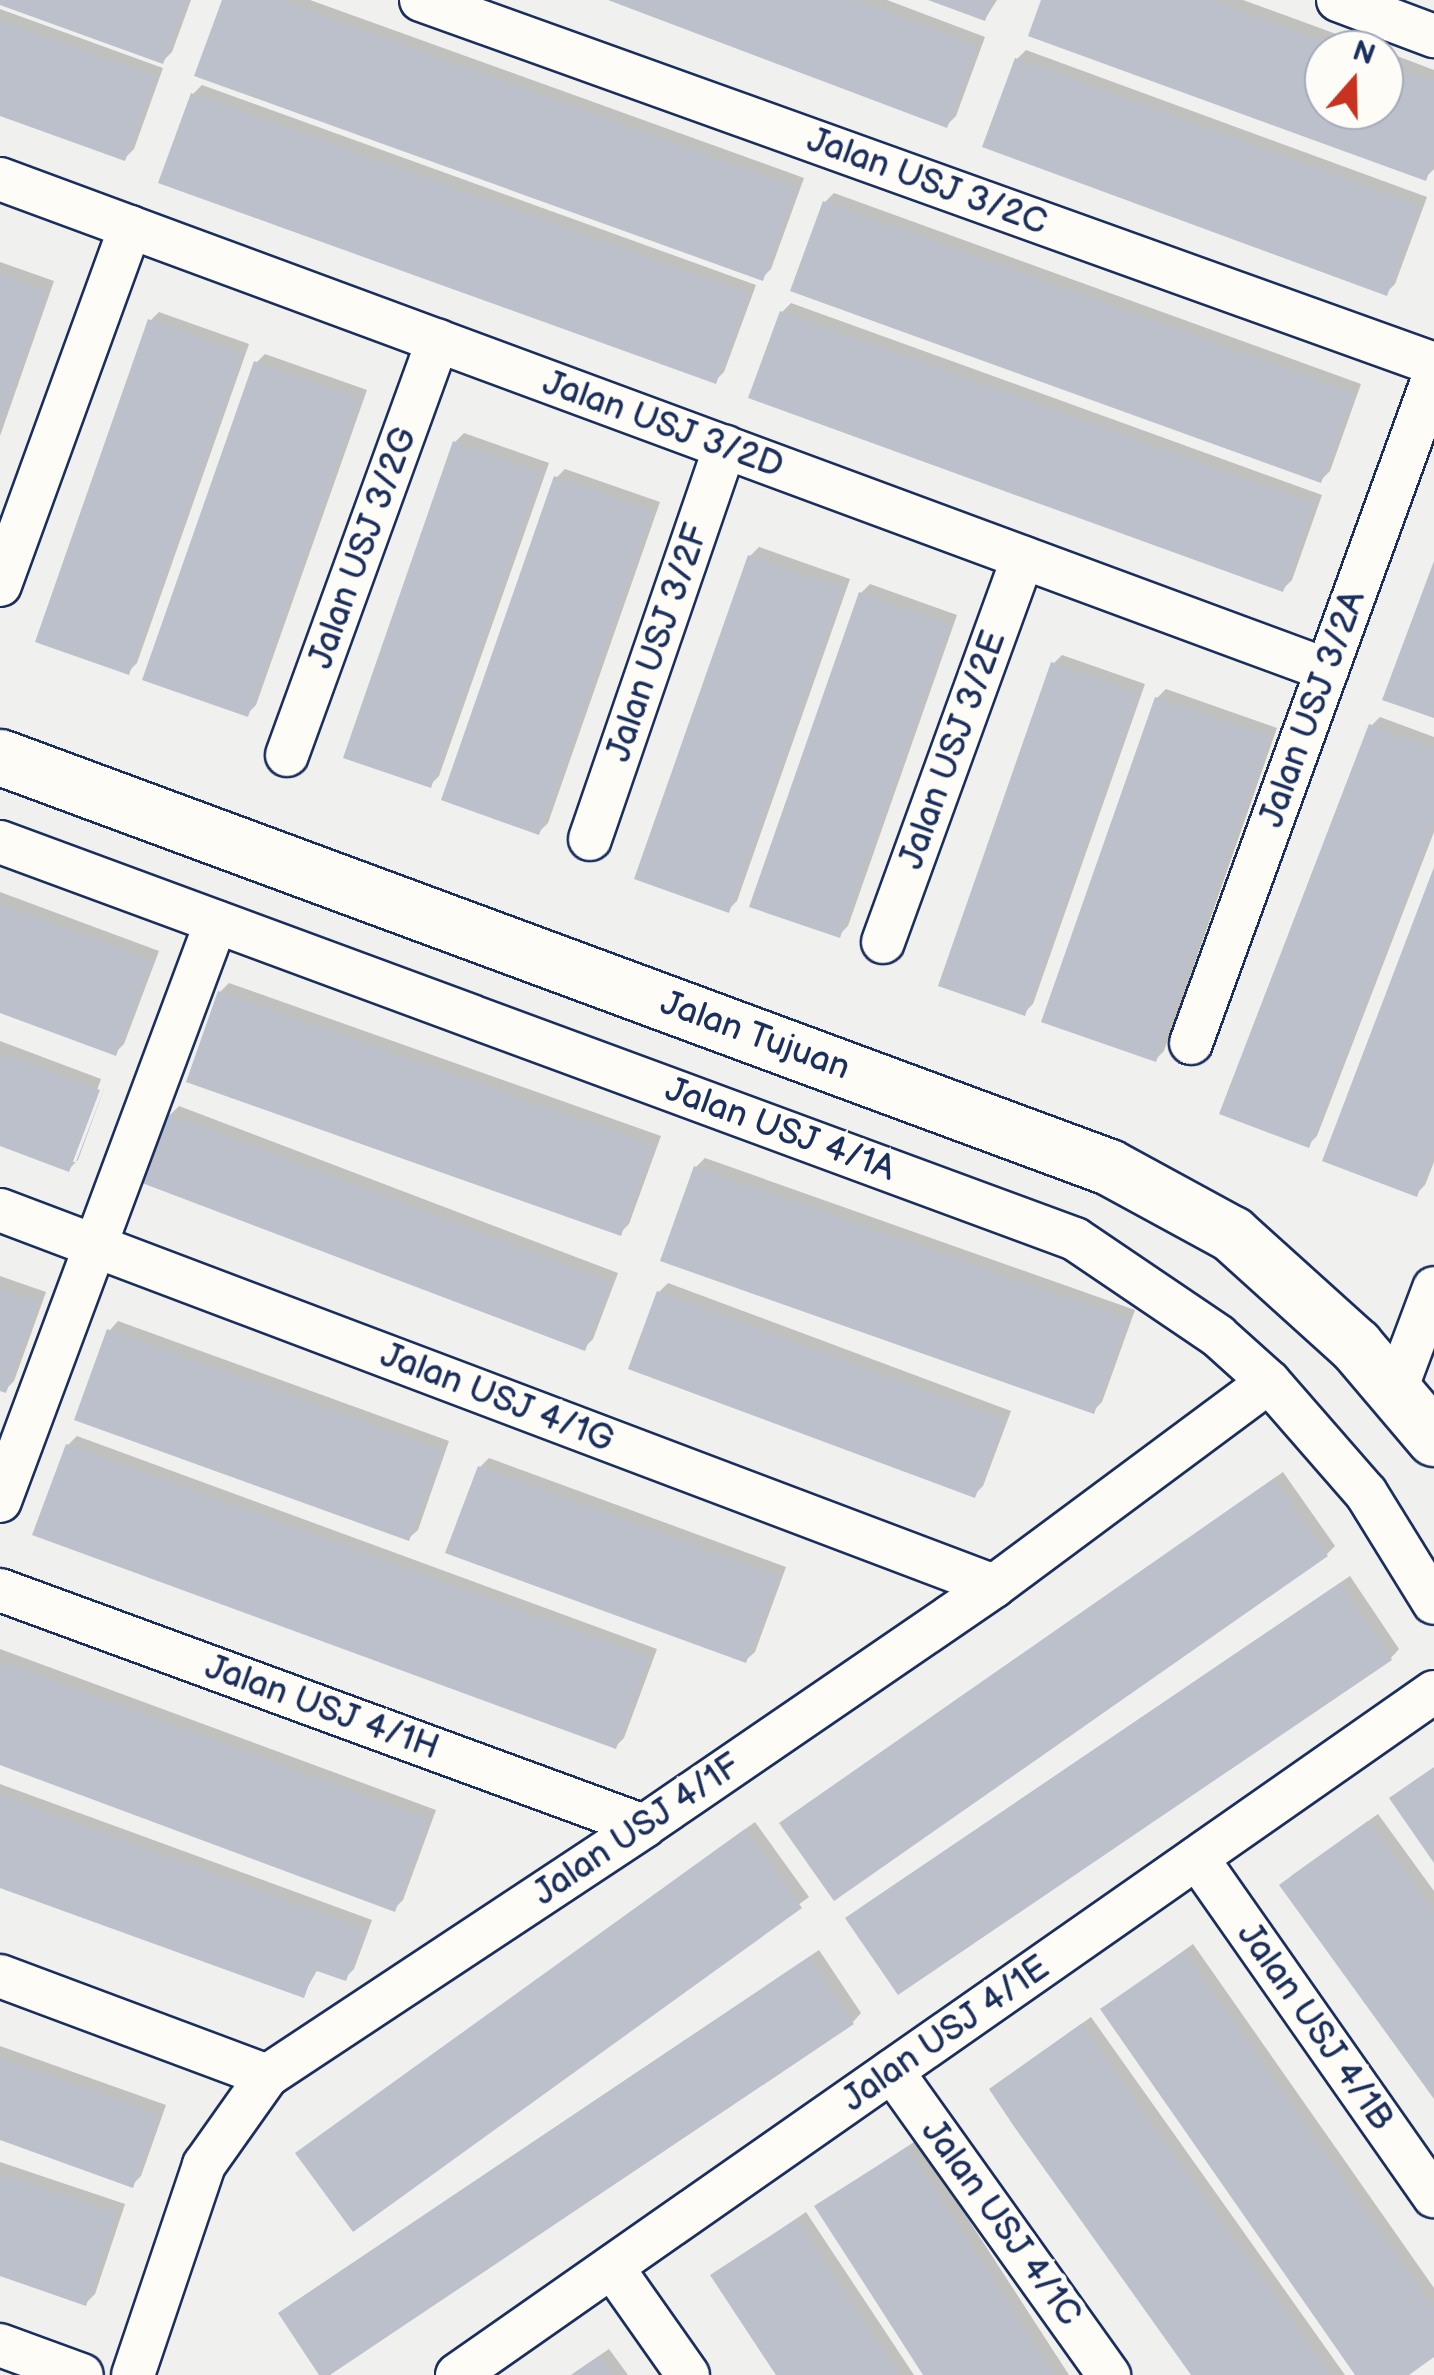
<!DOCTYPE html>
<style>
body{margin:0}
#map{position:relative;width:1434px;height:2375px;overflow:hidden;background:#f0f0ee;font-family:"Balsamiq Sans",sans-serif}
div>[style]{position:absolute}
.shadow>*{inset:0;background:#0003}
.building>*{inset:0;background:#bbc0ca}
.roads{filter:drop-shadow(2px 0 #1b2f5e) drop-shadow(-2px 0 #1b2f5e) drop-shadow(0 2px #1b2f5e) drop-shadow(0 -2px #1b2f5e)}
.street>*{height:42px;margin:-21px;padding:0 21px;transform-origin:21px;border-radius:21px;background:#fdfcf7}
.secondary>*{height:55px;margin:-27.5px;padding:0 27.5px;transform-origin:27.5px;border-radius:27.5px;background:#fdfcf7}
span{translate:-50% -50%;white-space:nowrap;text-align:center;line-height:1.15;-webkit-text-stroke:10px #fdfcf7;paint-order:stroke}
.street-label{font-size:35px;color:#1b2f5e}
.north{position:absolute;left:1304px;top:30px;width:100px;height:100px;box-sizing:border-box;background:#fdfcf7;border:2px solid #a3aaba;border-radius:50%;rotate:20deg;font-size:28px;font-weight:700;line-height:40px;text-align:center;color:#1b2f5e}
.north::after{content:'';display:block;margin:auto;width:35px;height:45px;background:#c8321e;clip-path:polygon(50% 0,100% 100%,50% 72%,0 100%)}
</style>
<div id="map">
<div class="shadow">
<div style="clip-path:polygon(0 0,191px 0,172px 52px,163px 61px)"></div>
<div style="clip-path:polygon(225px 0,310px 0,804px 178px,771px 269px,762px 278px)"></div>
<div style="clip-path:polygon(613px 0,887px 0,985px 37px,956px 116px,947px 125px)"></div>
<div style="clip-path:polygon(934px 0,997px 0,985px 19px)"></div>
<div style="clip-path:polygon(1044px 0,1243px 0,1380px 50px,1324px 50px,1324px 110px,1384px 110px,1384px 51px,1434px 70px,1434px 169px,1425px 178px)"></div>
<div style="clip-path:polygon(0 9px,163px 68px,134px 149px,125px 158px,0 113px)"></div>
<div style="clip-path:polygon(1026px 50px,1427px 197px,1395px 284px,1386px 293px,1017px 59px)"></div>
<div style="clip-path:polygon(202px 85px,756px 285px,724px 372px,715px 381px,193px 94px)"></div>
<div style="clip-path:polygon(834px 193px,1361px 384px,1330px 471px,1321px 480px,825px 202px)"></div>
<div style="clip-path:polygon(0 262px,54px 281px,0 436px)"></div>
<div style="clip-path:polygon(791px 303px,1322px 495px,1292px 580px,1283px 589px,782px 312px)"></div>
<div style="clip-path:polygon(159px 312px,249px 344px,137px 663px,128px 672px,150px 321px)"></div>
<div style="clip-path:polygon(265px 354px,367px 390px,256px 705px,247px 714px,256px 363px)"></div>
<div style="clip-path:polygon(464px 433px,549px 463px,439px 776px,430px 785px,455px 442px)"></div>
<div style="clip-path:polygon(565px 469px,660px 502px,548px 823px,539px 832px,556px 478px)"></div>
<div style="clip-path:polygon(759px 547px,850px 579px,737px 901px,728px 910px,750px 556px)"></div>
<div style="clip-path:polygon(870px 584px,957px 615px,848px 926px,839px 935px,861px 593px)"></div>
<div style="clip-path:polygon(1062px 655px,1145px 684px,1033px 1004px,1024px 1013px,1053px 664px)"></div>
<div style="clip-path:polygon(1166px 689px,1277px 728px,1164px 1051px,1155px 1060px,1157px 698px)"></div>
<div style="clip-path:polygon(1380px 717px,1434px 737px,1434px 832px,1317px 1136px,1308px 1145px,1371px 726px)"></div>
<div style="clip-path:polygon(1434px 874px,1434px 1162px,1425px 1185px,1416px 1194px)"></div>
<div style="clip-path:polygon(0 892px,159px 951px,124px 1044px,115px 1053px,0 1010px)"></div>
<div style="clip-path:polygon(229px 983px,661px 1136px,629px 1224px,620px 1233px,220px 992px)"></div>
<div style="clip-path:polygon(0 1041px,101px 1079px,71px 1162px,76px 1162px,107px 1081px,78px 1160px,69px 1169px,0 1143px)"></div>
<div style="clip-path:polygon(179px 1106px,618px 1273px,593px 1339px,584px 1348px,170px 1115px)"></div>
<div style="clip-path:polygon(705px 1158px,1135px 1310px,1102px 1402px,1093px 1411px,696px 1167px)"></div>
<div style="clip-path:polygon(0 1276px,46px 1292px,14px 1381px,5px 1390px,0 1388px)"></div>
<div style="clip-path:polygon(668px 1283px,1011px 1411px,983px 1486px,974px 1495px,659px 1292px)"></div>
<div style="clip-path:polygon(118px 1321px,449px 1441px,418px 1530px,409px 1538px,110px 1330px)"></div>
<div style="clip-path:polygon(77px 1436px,657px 1649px,624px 1738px,615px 1747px,68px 1445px)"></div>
<div style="clip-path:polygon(489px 1458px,786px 1567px,755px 1652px,746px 1660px,480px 1467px)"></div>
<div style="clip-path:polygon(1283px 1472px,1335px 1546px,1326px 1555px,791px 1815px)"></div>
<div style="clip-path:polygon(1350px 1576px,1399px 1649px,1391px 1658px,857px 1910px)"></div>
<div style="clip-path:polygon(0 1649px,436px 1810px,403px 1900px,394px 1909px,0 1763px)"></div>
<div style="clip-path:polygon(0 1784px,372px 1920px,354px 1969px,345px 1978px,318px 1969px,303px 1995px,0 1885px)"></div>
<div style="clip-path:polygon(1378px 1814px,1434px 1891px,1434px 2094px,1291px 1876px)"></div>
<div style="clip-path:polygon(755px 1822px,809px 1897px,353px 2228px,307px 2145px)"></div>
<div style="clip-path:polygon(1193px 1944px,1434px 2288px,1434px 2354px,1404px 2375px,1358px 2375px,1103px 2009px)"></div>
<div style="clip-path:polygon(819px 1950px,861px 2013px,853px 2022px,322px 2375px,281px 2314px,290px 2305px)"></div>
<div style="clip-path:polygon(1091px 2017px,1345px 2375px,1195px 2375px,1001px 2081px)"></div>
<div style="clip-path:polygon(0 2046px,166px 2105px,141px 2176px,132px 2185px,0 2138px)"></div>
<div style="clip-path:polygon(917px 2140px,1069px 2375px,926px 2375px,817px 2206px)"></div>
<div style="clip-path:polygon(0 2162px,125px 2204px,95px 2294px,86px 2303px,0 2274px)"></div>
<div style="clip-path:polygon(806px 2212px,914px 2375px,780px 2375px,714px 2275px)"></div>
<div style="clip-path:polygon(609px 2349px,628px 2375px,571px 2375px)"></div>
</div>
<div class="building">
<div style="clip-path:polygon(0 0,187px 0,163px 64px,0 5px)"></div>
<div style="clip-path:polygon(222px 0,279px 0,796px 187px,763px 281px,194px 76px)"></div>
<div style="clip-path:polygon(608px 0,855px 0,978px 46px,947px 128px)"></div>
<div style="clip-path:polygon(928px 0,993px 0,985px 21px)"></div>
<div style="clip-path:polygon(1041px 0,1211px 0,1346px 50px,1324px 50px,1324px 110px,1384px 110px,1384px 63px,1434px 81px,1434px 158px,1426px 181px,1028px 36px)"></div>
<div style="clip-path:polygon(0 20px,156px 77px,125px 161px,0 116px)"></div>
<div style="clip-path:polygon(1015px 58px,1420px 206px,1387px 296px,982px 147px)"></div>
<div style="clip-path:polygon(191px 93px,749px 294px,716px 384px,158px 183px)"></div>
<div style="clip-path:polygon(823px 201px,1354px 393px,1321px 483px,790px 291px)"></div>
<div style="clip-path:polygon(0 274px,47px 290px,1px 423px,0 423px)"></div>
<div style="clip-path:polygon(780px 311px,1314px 504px,1283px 592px,748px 398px)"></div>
<div style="clip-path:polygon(148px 319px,242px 353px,129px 675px,35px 642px)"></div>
<div style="clip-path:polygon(254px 361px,360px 399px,248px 717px,142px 680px)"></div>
<div style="clip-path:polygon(453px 441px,541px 472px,431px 788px,343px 758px)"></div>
<div style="clip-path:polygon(554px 476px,652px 511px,539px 835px,441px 800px)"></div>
<div style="clip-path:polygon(748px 555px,842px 588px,729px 913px,634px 879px)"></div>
<div style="clip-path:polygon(1434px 561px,1434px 718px,1382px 700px)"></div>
<div style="clip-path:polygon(859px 592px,950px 624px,840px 938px,749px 907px)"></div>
<div style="clip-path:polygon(1051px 662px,1138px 693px,1025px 1016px,938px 986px)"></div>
<div style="clip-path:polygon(1155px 697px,1270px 737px,1156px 1062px,1041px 1022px)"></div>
<div style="clip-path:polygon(1369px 724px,1434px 749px,1434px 823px,1309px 1148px,1219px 1114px)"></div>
<div style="clip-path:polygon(1434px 867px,1434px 1151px,1417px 1197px,1322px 1161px)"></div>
<div style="clip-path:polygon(0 904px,152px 960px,116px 1056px,0 1013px)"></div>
<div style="clip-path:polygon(218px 991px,653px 1145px,621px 1236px,186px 1082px)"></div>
<div style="clip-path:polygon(0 1053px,100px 1090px,69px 1172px,0 1146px)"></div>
<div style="clip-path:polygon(168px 1114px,611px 1282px,585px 1351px,142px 1183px)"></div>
<div style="clip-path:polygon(694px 1166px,1128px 1319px,1094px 1414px,660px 1261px)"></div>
<div style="clip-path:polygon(0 1288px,39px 1301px,6px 1393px,0 1391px)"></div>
<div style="clip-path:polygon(657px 1291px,1004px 1420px,975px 1498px,628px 1369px)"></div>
<div style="clip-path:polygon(107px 1329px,442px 1450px,409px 1541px,74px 1420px)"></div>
<div style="clip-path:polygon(66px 1444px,649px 1657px,616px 1749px,32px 1535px)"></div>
<div style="clip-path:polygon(478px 1466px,779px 1576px,746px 1663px,445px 1553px)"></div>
<div style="clip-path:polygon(1273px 1479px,1328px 1556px,834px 1901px,779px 1823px)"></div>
<div style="clip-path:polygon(1340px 1583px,1392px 1660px,898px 1995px,845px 1918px)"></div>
<div style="clip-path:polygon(0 1661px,429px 1819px,395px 1912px,0 1765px)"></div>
<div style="clip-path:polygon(1434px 1767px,1434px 1863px,1389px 1798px)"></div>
<div style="clip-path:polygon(0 1795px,365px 1929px,346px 1981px,314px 1970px,304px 1998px,0 1888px)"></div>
<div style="clip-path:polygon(1368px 1821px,1434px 1912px,1434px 2099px,1279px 1885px)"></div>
<div style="clip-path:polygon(745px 1829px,802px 1908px,353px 2232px,295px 2153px)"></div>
<div style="clip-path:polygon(1184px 1951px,1434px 2310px,1434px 2357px,1409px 2375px,1355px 2375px,1100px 2009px)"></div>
<div style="clip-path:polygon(809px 1957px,854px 2024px,330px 2375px,319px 2375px,278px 2313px)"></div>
<div style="clip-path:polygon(1081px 2024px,1181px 2165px,1331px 2375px,1191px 2375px,1013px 2125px,989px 2089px)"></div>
<div style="clip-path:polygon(0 2058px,159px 2114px,133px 2188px,0 2140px)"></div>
<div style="clip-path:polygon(907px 2147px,1000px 2290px,1054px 2375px,923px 2375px,860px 2277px,814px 2206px)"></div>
<div style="clip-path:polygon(0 2174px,117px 2213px,86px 2306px,0 2276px)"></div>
<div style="clip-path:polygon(796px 2219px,844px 2292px,899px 2375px,776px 2375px,758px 2348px,710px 2275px)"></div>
<div style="clip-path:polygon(599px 2356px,613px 2375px,571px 2375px)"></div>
</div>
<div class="roads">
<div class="street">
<div style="left:421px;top:0;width:1076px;rotate:19.76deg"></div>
<div style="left:1338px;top:0;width:103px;rotate:20.6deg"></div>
<div style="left:0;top:179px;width:1415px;rotate:20.3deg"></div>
<div style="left:0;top:585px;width:381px;rotate:-70deg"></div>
<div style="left:287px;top:755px;width:441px;rotate:-70deg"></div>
<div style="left:590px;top:839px;width:415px;rotate:-71deg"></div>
<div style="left:0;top:842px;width:1146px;rotate:20.27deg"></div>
<div style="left:1075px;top:1239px;width:173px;rotate:34.1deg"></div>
<div style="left:1218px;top:1336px;width:69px;rotate:42deg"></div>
<div style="left:1269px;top:1382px;width:147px;rotate:48.9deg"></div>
<div style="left:1366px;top:1493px;width:129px;rotate:58.3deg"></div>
<div style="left:883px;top:942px;width:409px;rotate:-70deg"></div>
<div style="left:1191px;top:1043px;width:710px;rotate:-69.98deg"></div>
<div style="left:0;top:1210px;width:1063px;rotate:20.72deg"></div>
<div style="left:1395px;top:1392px;width:111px;rotate:-69.4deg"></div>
<div style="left:0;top:1501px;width:618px;rotate:-69.54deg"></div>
<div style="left:0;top:1590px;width:686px;rotate:20.13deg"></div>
<div style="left:1197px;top:1858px;width:413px;rotate:55deg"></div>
<div style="left:0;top:1976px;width:285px;rotate:20.5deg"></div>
<div style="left:892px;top:2071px;width:374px;rotate:54.5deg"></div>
<div style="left:612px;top:2267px;width:132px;rotate:54.9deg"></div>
<div style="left:0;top:2345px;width:87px;rotate:20.1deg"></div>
<div style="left:133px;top:2375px;width:222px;rotate:-71.3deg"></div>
<div style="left:204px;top:2165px;width:109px;rotate:-54.7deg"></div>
<div style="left:267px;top:2076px;width:452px;rotate:-33.5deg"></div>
<div style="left:644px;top:1826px;width:424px;rotate:-34.4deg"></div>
<div style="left:994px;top:1586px;width:342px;rotate:-36.6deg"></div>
<div style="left:457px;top:2375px;width:1192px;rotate:-34.96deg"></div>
</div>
<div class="secondary">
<div style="left:0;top:757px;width:1182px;rotate:20.29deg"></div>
<div style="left:1109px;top:1167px;width:140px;rotate:28.6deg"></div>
<div style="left:1232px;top:1234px;width:166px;rotate:42.1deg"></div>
<div style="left:1355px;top:1345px;width:122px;rotate:49.7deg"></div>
</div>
</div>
<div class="street-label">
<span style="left:927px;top:182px;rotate:20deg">Jalan USJ 3/2C</span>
<span style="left:663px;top:425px;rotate:20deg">Jalan USJ 3/2D</span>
<span style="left:363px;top:548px;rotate:-70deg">Jalan USJ 3/2G</span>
<span style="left:658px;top:643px;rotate:-71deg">Jalan USJ 3/2F</span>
<span style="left:1313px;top:709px;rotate:-70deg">Jalan USJ 3/2A</span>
<span style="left:953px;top:750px;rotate:-70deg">Jalan USJ 3/2E</span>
<span style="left:755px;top:1036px;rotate:20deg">Jalan Tujuan</span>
<span style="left:780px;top:1130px;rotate:20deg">Jalan USJ 4/1A</span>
<span style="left:497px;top:1398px;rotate:21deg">Jalan USJ 4/1G</span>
<span style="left:322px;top:1708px;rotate:20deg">Jalan USJ 4/1H</span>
<span style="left:637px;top:1830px;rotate:-34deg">Jalan USJ 4/1F</span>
<span style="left:1315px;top:2027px;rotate:55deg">Jalan USJ 4/1B</span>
<span style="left:946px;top:2034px;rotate:-35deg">Jalan USJ 4/1E</span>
<span style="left:1001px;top:2223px;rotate:54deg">Jalan USJ 4/1C</span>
</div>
<div class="north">N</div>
</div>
